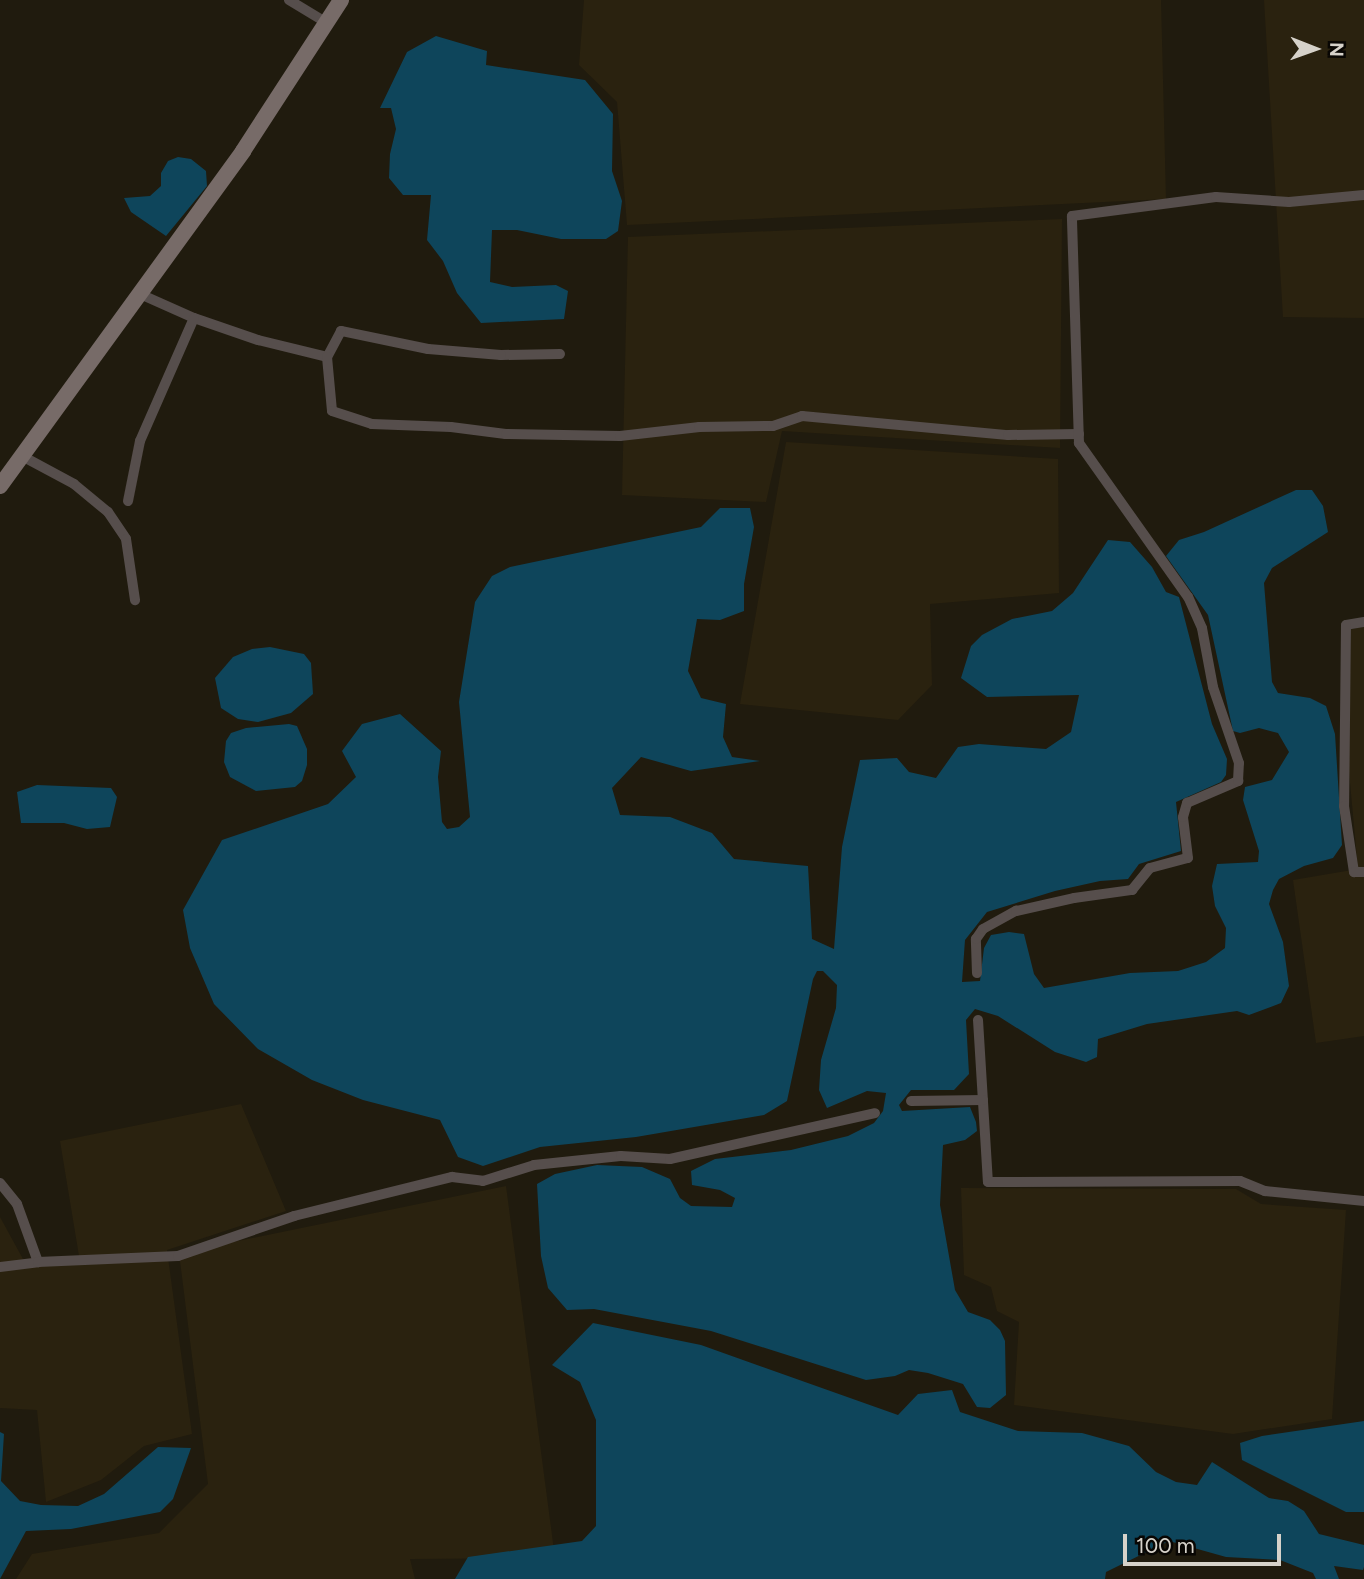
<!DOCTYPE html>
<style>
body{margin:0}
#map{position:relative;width:1364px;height:1579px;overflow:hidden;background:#201b0e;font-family:Figtree,sans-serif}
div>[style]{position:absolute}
.built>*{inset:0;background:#2a220f}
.water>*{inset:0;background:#0e455b}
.street>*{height:10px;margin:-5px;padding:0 5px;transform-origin:5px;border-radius:5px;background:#564e4c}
.secondary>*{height:16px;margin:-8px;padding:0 8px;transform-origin:8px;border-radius:8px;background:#776b68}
span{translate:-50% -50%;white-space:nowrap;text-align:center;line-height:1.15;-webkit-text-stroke:5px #080603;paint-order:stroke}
.north{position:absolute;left:1280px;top:14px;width:70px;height:70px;-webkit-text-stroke:5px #080603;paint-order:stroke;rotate:91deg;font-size:19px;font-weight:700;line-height:28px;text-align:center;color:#d6d2ca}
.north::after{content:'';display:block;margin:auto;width:24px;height:32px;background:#d6d2ca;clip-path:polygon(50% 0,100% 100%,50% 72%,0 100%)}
.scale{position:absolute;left:1123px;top:1534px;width:158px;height:32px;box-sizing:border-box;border:4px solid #d6d2ca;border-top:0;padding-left:9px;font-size:21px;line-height:24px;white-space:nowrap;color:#d6d2ca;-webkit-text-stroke:5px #080603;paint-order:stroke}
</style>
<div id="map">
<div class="built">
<div style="clip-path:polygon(584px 0,1161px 0,1166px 199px,627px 225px,617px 102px,579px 65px)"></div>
<div style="clip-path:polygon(1264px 0,1364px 0,1364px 318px,1283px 317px)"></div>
<div style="clip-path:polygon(1062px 219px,1060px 448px,782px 431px,766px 502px,622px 495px,628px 237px)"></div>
<div style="clip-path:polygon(786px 442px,1058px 459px,1059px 593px,930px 604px,932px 685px,898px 720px,740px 704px)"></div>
<div style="clip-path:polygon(1364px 627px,1364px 1036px,1316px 1043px,1293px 880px,1358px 869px,1348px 761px,1351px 629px)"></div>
<div style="clip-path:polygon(241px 1104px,286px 1211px,167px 1250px,192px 1434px,144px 1446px,101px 1480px,46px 1502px,37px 1410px,0 1408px,0 1217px,23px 1259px,79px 1256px,60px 1141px)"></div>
<div style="clip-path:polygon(506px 1186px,555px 1558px,410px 1559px,415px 1579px,16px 1579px,32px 1554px,159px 1533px,208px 1484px,179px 1253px)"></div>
<div style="clip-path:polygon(961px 1188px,1236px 1189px,1261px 1204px,1346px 1210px,1332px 1419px,1233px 1434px,1014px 1405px,1019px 1322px,997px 1311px,991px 1287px,964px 1275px)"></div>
</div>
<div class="water">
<div style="clip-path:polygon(436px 36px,487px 51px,486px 65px,585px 80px,613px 114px,612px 171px,622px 201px,618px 231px,606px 239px,561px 239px,517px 230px,492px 230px,490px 282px,512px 287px,556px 285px,568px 291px,564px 319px,481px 323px,457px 293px,443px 261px,427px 240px,431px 195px,403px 195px,389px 178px,390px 154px,396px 129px,391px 108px,380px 108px,407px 52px)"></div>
<div style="clip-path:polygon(178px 157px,191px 159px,206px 171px,207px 186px,166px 236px,131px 212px,124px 198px,150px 196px,161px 186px,161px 173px,168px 161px)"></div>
<div style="clip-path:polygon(1296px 490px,1312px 490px,1323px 506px,1328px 532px,1272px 568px,1264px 583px,1272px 682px,1278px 693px,1310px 698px,1326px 706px,1335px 734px,1342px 845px,1333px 858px,1304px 866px,1279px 879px,1273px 890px,1269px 904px,1283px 942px,1289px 986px,1281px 1003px,1249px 1015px,1237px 1011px,1147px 1024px,1098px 1039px,1097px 1057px,1086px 1062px,1055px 1052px,998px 1016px,975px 1009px,966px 1020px,969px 1074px,954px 1090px,911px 1090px,899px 1105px,902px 1111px,970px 1107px,976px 1122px,977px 1131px,965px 1140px,943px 1145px,940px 1205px,955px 1290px,968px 1312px,990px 1320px,1000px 1330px,1005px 1341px,1006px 1395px,990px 1408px,977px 1407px,963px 1384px,928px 1373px,909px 1370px,895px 1376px,866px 1380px,711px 1331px,594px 1309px,567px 1310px,548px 1288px,541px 1256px,537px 1184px,555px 1174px,597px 1165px,642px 1167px,670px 1179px,680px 1198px,691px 1206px,732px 1207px,735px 1198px,720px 1190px,692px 1185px,691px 1171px,715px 1159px,791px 1150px,848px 1136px,874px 1123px,883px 1111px,886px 1093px,867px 1091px,827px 1108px,819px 1090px,821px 1060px,836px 1008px,837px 985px,823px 971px,817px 971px,813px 979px,787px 1101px,764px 1115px,636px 1137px,540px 1147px,483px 1166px,458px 1157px,440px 1120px,363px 1100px,312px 1080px,258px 1049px,214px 1004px,190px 948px,183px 910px,222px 840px,328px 804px,356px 777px,342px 751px,362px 724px,400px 714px,441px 751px,438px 777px,442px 822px,447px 829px,459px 827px,470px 817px,459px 702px,475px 602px,492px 576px,510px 567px,701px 527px,720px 508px,750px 508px,754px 527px,744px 584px,744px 611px,720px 620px,697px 619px,688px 671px,701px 698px,726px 704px,723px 737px,732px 757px,760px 761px,691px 771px,641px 757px,612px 788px,620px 815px,670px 817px,712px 833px,734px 859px,808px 866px,812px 939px,834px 949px,842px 847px,860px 760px,897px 758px,909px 772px,936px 778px,958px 747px,979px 744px,1046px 749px,1071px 732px,1079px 695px,987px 697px,961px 678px,971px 646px,982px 635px,1012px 619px,1052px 611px,1073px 593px,1108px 540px,1130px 542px,1152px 567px,1166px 592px,1179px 597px,1212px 724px,1227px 759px,1226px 775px,1221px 782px,1176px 802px,1181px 851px,1139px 864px,1128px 879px,1100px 881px,1055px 891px,987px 912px,965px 940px,962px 982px,980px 981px,984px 948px,991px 935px,1009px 932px,1024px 934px,1034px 974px,1044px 988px,1130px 973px,1178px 971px,1206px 962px,1225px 948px,1226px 928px,1215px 906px,1212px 886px,1217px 864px,1258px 862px,1259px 851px,1243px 800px,1245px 787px,1272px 780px,1289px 752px,1278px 733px,1259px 728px,1240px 733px,1233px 731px,1208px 615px,1166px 556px,1179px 540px,1204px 532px)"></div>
<div style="clip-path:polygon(270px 647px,304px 654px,311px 663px,313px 694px,291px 713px,258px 722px,238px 719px,221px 708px,215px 678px,233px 657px,252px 649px)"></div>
<div style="clip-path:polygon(289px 724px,297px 726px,307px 749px,307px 765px,302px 781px,295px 787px,256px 791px,230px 777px,224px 762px,226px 741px,231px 733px,246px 728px)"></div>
<div style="clip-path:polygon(37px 785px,111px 788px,117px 797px,110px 827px,87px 829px,64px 823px,21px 823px,17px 792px)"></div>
<div style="clip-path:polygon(593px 1323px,701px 1345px,898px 1415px,918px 1394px,952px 1390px,960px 1412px,1018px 1431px,1082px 1433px,1129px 1446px,1156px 1472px,1176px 1482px,1197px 1485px,1212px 1462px,1269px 1498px,1288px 1501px,1304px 1511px,1319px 1534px,1364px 1545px,1364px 1567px,1363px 1570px,1334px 1566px,1339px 1579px,1316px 1579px,1313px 1573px,1280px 1560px,1226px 1557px,1169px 1541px,1106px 1572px,1105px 1579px,455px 1579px,468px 1557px,582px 1541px,596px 1526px,596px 1420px,580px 1382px,552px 1365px)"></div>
<div style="clip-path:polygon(1364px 1421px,1364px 1512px,1346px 1512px,1242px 1460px,1240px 1443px,1262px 1436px)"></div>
<div style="clip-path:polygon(0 1432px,4px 1434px,1px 1481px,20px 1501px,41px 1505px,78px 1506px,104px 1494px,158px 1447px,191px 1448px,173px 1499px,160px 1512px,71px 1529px,26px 1531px,0 1579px)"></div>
</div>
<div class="street">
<div style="left:289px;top:0;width:44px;rotate:31.2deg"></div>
<div style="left:140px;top:294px;width:59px;rotate:24deg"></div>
<div style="left:194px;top:318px;width:68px;rotate:19deg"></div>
<div style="left:258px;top:340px;width:71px;rotate:13.8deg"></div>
<div style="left:560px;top:354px;width:59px;rotate:179deg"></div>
<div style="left:501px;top:355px;width:73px;rotate:-175.3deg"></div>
<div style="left:428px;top:349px;width:89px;rotate:-168.3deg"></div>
<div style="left:341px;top:331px;width:30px;rotate:118deg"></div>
<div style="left:327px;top:357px;width:54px;rotate:84.7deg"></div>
<div style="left:332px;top:411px;width:42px;rotate:18deg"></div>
<div style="left:372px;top:424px;width:79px;rotate:2.2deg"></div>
<div style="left:451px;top:427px;width:55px;rotate:7.3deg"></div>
<div style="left:506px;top:434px;width:114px;rotate:1deg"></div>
<div style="left:620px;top:436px;width:80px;rotate:-6.5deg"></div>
<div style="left:699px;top:427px;width:74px;rotate:-0.8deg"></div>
<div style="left:773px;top:426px;width:31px;rotate:-19deg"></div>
<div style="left:802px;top:416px;width:207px;rotate:5.3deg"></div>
<div style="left:1008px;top:435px;width:71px;rotate:-0.8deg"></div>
<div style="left:22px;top:456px;width:59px;rotate:28.3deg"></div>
<div style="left:74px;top:484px;width:44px;rotate:39.5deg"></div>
<div style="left:108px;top:512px;width:32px;rotate:56deg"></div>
<div style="left:126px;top:539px;width:62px;rotate:81.6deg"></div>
<div style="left:128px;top:501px;width:61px;rotate:-78.7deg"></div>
<div style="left:140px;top:441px;width:134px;rotate:-66.3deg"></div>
<div style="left:1364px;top:622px;width:18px;rotate:171deg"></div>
<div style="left:1346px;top:625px;width:181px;rotate:90.6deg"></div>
<div style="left:1344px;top:806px;width:67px;rotate:81.4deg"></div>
<div style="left:1354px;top:872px;width:10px"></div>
<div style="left:977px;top:973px;width:34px;rotate:-92deg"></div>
<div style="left:976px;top:939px;width:12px;rotate:-55deg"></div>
<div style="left:983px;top:929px;width:38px;rotate:-29deg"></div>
<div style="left:1016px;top:911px;width:59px;rotate:-12.6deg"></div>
<div style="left:1074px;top:898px;width:59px;rotate:-7.9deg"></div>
<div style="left:1132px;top:890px;width:28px;rotate:-51deg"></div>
<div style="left:1150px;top:868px;width:39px;rotate:-15deg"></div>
<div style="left:1188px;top:858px;width:41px;rotate:-97deg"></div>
<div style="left:1183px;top:817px;width:15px;rotate:-74deg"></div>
<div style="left:1187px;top:803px;width:56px;rotate:-23.3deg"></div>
<div style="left:1238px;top:781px;width:18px;rotate:-87deg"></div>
<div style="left:1239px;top:763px;width:80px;rotate:-108.9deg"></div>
<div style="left:1213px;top:687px;width:60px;rotate:-100.6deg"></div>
<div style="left:1202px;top:628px;width:34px;rotate:-114deg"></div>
<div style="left:1188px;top:597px;width:189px;rotate:-125.3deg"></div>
<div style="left:1079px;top:443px;width:227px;rotate:-91.8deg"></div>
<div style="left:1072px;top:216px;width:145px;rotate:-7.5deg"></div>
<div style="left:1216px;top:197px;width:73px;rotate:3.9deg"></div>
<div style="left:1289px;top:202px;width:75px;rotate:-5.3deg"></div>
<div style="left:978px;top:1020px;width:162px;rotate:86.5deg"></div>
<div style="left:988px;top:1182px;width:252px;rotate:-0.2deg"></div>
<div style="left:1240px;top:1181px;width:27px;rotate:22deg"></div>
<div style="left:1265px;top:1191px;width:100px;rotate:5.8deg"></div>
<div style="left:911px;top:1101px;width:72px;rotate:-0.8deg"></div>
<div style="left:0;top:1183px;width:27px;rotate:51deg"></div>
<div style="left:17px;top:1204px;width:62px;rotate:70.1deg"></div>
<div style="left:0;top:1267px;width:38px;rotate:-7deg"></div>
<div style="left:38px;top:1262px;width:140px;rotate:-2.5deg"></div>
<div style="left:178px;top:1256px;width:123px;rotate:-19deg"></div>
<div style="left:294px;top:1216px;width:163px;rotate:-13.9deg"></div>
<div style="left:452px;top:1177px;width:31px;rotate:7deg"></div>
<div style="left:483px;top:1181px;width:53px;rotate:-17.4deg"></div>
<div style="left:534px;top:1165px;width:87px;rotate:-5.9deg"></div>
<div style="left:621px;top:1156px;width:49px;rotate:3.5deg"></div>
<div style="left:670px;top:1159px;width:210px;rotate:-12.6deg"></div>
</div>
<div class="secondary">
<div style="left:0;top:486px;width:414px;rotate:-54deg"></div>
<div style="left:243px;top:151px;width:180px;rotate:-57deg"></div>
</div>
<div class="north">N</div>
<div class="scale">100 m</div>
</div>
